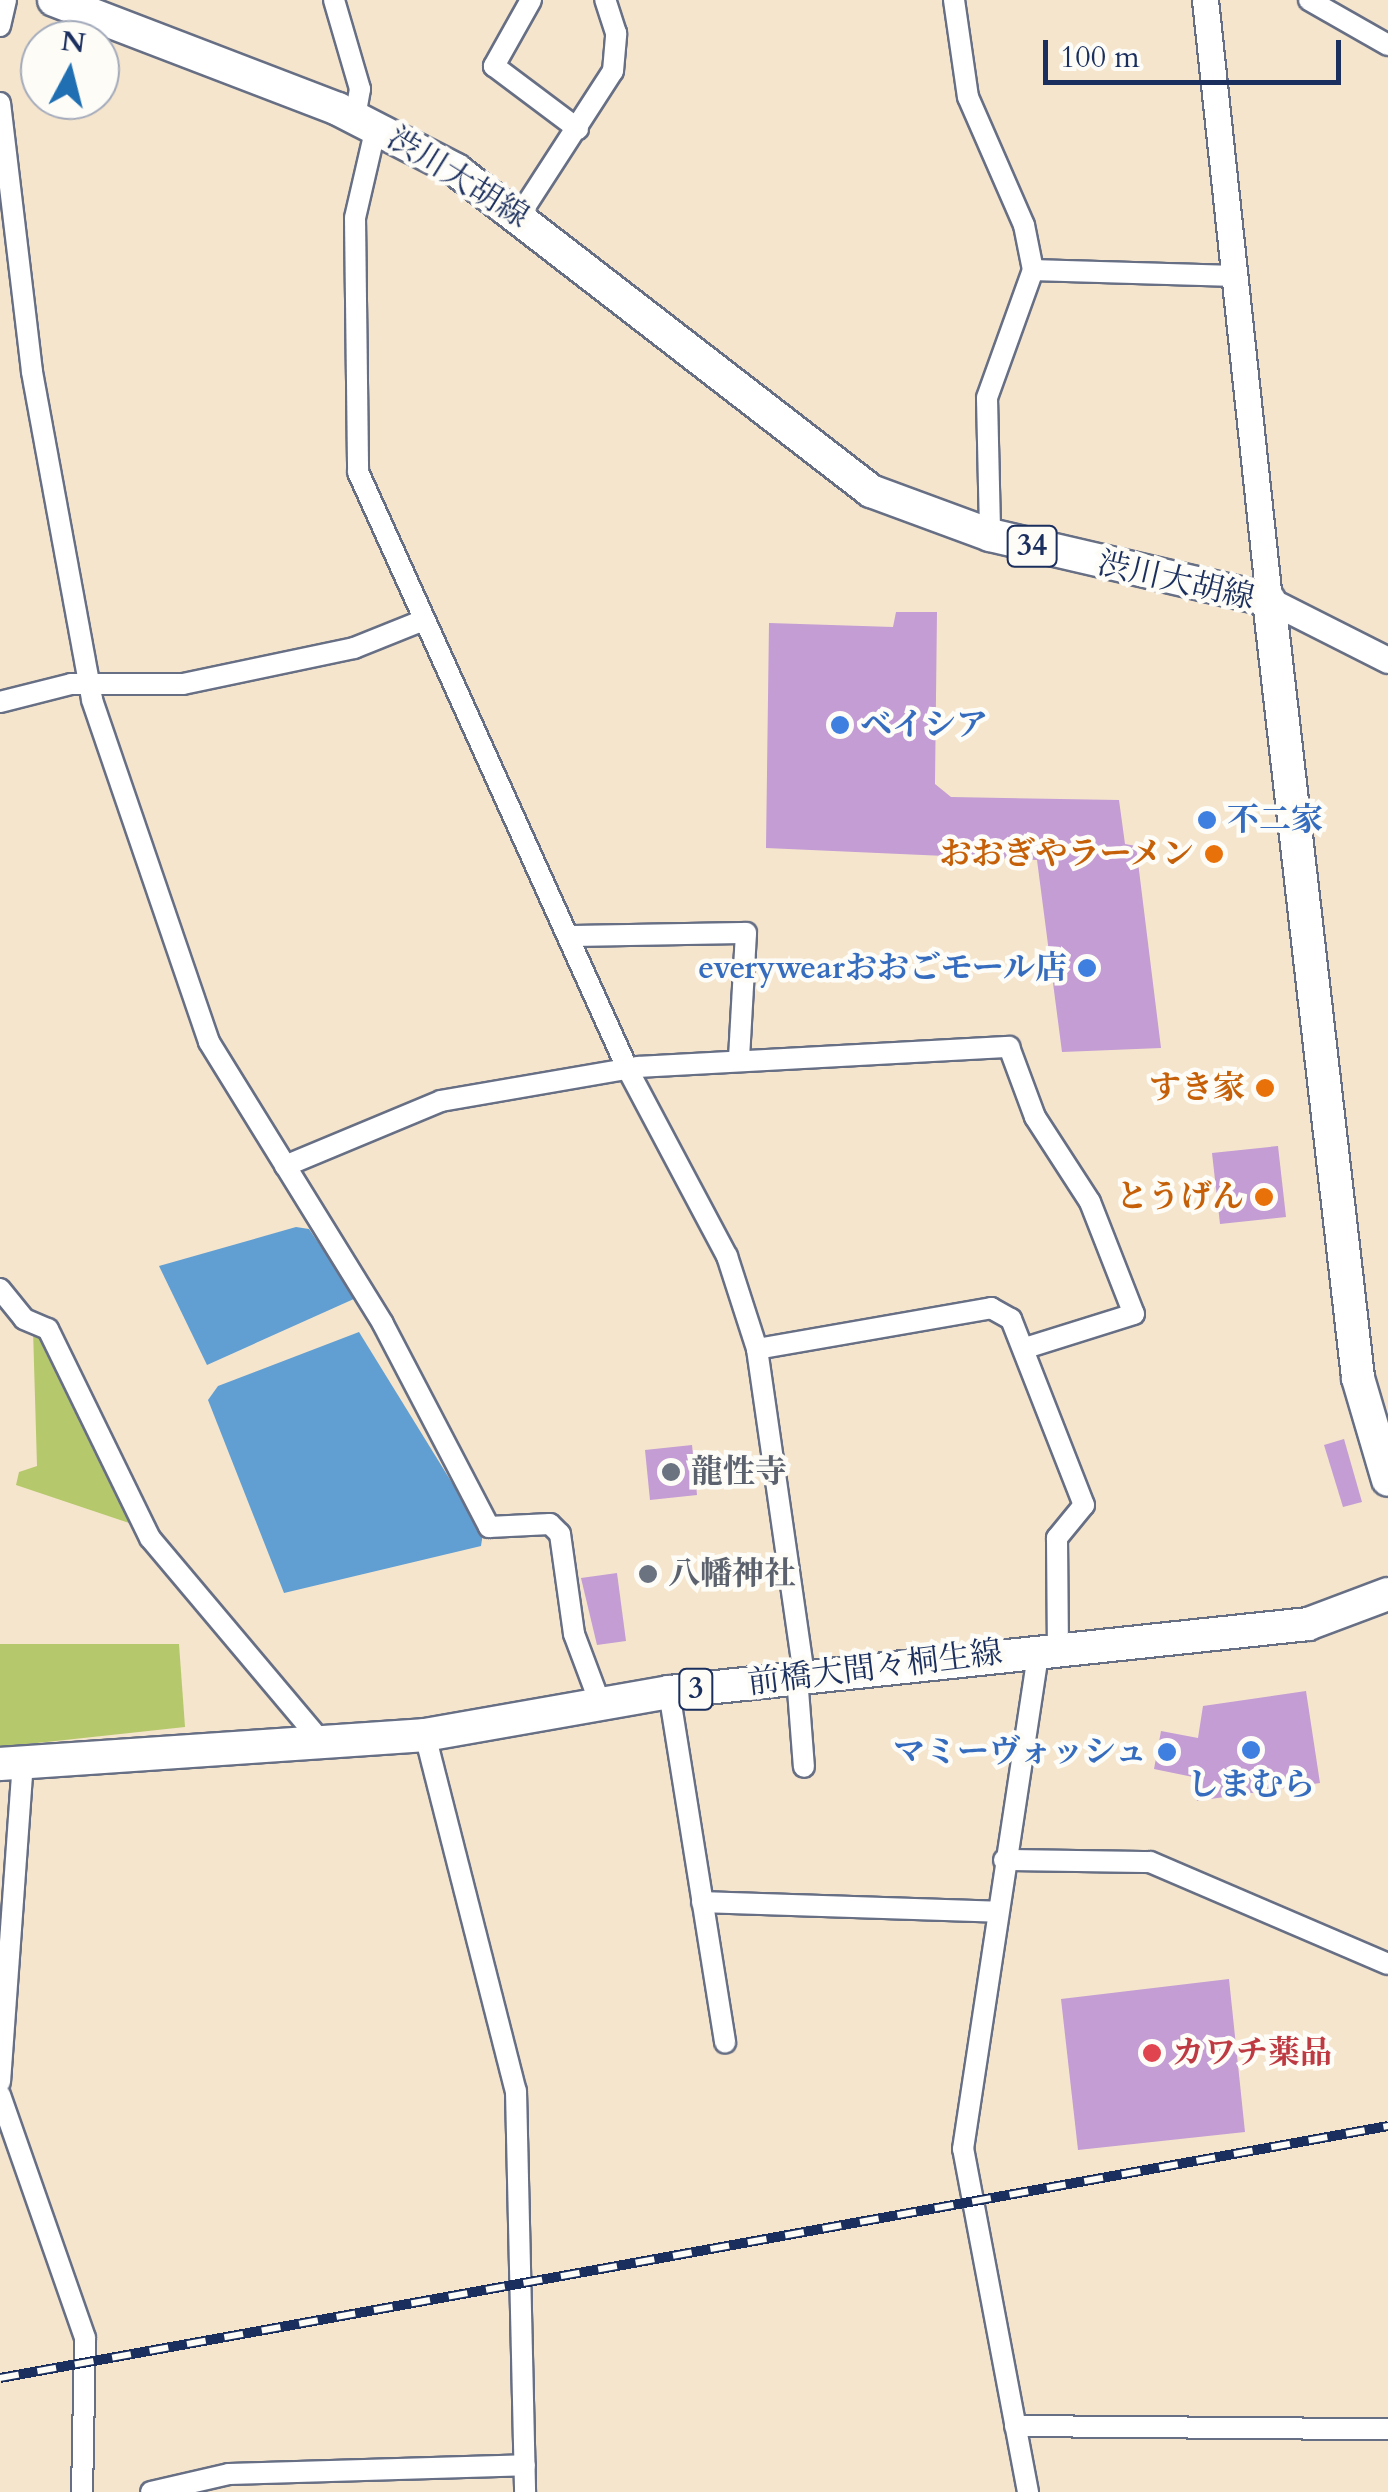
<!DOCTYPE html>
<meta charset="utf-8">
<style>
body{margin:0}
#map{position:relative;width:1388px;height:2492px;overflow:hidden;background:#f5e5cd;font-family:Cardo,"Noto Serif JP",serif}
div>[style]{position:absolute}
.green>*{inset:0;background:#b6c86c}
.water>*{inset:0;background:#619ed2}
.building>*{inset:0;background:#c39dd3}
.roads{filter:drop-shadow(2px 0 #676f85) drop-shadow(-2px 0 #676f85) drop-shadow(0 2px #676f85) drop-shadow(0 -2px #676f85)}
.minor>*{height:20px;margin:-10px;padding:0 10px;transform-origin:10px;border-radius:10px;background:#fff}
.tertiary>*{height:25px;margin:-12.5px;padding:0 12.5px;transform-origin:12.5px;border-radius:12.5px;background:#fff}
.primary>*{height:32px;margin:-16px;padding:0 16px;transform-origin:16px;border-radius:16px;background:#fff}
.rail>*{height:10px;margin-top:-5px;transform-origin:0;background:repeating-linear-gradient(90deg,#fdfcf7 0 19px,#1b2f5e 0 38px);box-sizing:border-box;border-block:2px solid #1b2f5e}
.dots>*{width:28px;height:28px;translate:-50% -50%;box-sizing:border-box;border:5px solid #fdfcf7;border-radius:50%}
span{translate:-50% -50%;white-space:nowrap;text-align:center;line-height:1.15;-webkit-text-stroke:9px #fdfcf7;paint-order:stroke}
.shield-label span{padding:2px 8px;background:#fdfcf7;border:2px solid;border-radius:8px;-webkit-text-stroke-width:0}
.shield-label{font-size:30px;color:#1b2f5e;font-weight:700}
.street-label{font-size:32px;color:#1b2f5e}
.shop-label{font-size:32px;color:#366cbe;font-weight:700}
.left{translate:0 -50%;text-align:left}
.right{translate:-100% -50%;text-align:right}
.food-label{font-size:32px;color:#c56008;font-weight:700}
.worship-label{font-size:32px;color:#5b616d;font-weight:700}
.health-label{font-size:32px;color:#be3a42;font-weight:700}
.north{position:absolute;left:20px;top:20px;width:100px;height:100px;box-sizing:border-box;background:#fdfcf7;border:2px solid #a3aaba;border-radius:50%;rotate:7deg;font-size:28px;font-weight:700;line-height:40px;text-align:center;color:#1b2f5e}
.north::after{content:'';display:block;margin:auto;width:35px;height:45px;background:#1f6fb2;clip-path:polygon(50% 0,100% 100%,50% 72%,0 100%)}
.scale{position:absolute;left:1043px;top:40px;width:298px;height:45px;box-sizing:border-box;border:5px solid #1b2f5e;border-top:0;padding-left:12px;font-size:30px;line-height:35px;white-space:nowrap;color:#1b2f5e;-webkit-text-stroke:8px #fdfcf7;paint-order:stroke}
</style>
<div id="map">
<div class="green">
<div style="clip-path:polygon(33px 1330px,46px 1339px,138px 1526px,16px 1485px,19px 1472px,37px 1466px)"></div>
<div style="clip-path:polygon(0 1644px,179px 1644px,185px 1727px,0 1747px)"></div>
</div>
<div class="water">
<div style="clip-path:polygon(296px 1227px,309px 1229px,356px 1298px,207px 1365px,159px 1266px)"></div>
<div style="clip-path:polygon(359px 1332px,483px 1533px,481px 1546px,284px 1593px,208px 1400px,218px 1386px)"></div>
</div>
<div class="building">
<div style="clip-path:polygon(896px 612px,937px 612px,935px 784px,951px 797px,1119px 800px,1125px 844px,1136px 846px,1161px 1048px,1062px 1052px,1037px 860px,766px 848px,769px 623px,893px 627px)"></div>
<div style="clip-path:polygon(1278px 1146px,1286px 1217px,1220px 1224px,1212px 1153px)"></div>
<div style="clip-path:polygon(1344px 1439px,1362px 1502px,1343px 1507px,1324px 1445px)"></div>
<div style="clip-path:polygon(692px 1445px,697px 1495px,650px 1500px,645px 1450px)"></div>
<div style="clip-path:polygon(617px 1573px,626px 1641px,597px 1645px,581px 1578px)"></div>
<div style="clip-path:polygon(1306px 1691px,1320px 1783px,1197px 1801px,1193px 1777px,1154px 1769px,1161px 1731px,1198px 1738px,1203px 1706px)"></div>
<div style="clip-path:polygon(1229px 1979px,1245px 2132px,1078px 2150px,1061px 1999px)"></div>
</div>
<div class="roads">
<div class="minor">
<div style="left:334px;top:0;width:93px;rotate:73.7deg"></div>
<div style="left:360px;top:89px;width:27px;rotate:100deg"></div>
<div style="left:531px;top:0;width:76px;rotate:119.3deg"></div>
<div style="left:494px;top:66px;width:105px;rotate:36.9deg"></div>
<div style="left:954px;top:0;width:98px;rotate:81.8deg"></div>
<div style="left:968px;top:97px;width:140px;rotate:66.4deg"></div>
<div style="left:1024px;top:225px;width:46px;rotate:78.7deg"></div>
<div style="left:1033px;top:270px;width:136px;rotate:109.8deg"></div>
<div style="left:987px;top:398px;width:137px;rotate:88.7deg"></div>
<div style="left:1309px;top:0;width:91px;rotate:29.7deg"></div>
<div style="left:0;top:26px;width:27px;rotate:-77deg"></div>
<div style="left:0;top:103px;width:271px;rotate:83.2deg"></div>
<div style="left:32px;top:372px;width:333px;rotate:79.6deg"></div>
<div style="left:92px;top:700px;width:361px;rotate:71.1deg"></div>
<div style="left:209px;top:1042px;width:331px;rotate:58.3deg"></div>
<div style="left:383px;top:1324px;width:229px;rotate:62.4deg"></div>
<div style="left:489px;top:1527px;width:61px;rotate:-2.8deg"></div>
<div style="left:550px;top:1524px;width:14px;rotate:45deg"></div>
<div style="left:560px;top:1534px;width:101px;rotate:82deg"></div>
<div style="left:574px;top:1634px;width:74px;rotate:69.4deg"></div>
<div style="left:376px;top:127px;width:93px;rotate:103deg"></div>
<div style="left:355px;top:218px;width:254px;rotate:89.3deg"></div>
<div style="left:358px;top:472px;width:656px;rotate:65.7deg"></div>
<div style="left:628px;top:1070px;width:211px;rotate:62deg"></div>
<div style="left:727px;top:1256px;width:98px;rotate:72.1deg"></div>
<div style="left:757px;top:1349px;width:330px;rotate:81.8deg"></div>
<div style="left:521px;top:213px;width:169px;rotate:-57.1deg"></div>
<div style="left:613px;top:71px;width:38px;rotate:-85deg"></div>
<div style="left:616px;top:33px;width:35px;rotate:-108deg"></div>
<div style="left:1033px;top:270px;width:201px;rotate:1.7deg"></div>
<div style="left:0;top:702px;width:73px;rotate:-14.2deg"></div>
<div style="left:71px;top:684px;width:112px"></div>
<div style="left:183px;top:684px;width:175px;rotate:-11.9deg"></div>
<div style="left:354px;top:648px;width:72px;rotate:-21.9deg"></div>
<div style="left:569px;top:936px;width:177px;rotate:-1deg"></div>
<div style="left:746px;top:933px;width:125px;rotate:93.2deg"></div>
<div style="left:285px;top:1166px;width:169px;rotate:-22.6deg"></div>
<div style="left:441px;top:1101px;width:200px;rotate:-9.8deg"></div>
<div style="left:638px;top:1067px;width:372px;rotate:-3.1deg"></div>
<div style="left:1009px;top:1047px;width:75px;rotate:69.6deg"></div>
<div style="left:1035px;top:1117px;width:101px;rotate:57.1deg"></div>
<div style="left:1090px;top:1202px;width:120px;rotate:68.6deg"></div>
<div style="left:1134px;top:1314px;width:110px;rotate:162.6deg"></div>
<div style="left:0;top:1289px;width:38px;rotate:51deg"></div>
<div style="left:24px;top:1319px;width:26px;rotate:23deg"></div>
<div style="left:48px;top:1329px;width:233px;rotate:64deg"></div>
<div style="left:150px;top:1538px;width:265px;rotate:49.9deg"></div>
<div style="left:757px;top:1349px;width:238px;rotate:-9.9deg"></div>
<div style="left:991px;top:1308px;width:23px;rotate:29deg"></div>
<div style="left:1011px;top:1319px;width:200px;rotate:68.6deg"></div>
<div style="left:1084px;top:1505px;width:43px;rotate:129.3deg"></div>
<div style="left:1057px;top:1538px;width:109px;rotate:89.5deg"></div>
<div style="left:797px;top:1677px;width:90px;rotate:85.6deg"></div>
<div style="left:669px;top:1692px;width:355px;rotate:80.9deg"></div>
<div style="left:425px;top:1735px;width:367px;rotate:75.7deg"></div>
<div style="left:516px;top:2091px;width:401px;rotate:88.7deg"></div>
<div style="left:1004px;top:1860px;width:146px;rotate:0.8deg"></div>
<div style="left:1150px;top:1862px;width:259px;rotate:23.2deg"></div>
<div style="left:702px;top:1902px;width:294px;rotate:1.9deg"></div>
<div style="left:0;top:2082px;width:323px;rotate:-85.9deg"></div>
<div style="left:0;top:2095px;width:257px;rotate:70.7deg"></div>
<div style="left:85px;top:2338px;width:154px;rotate:91.1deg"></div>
<div style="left:1015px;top:2426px;width:373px;rotate:0.5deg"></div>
<div style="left:151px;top:2492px;width:80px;rotate:-13deg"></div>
<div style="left:229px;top:2474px;width:296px;rotate:-1.7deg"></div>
<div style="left:1028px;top:2492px;width:349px;rotate:-100.7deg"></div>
<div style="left:963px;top:2149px;width:507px;rotate:-81.37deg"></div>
</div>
<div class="tertiary">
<div style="left:1205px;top:0;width:603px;rotate:83.91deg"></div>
<div style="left:1269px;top:600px;width:133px;rotate:26.8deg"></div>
</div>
<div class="primary">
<div style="left:54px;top:0;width:304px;rotate:21deg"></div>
<div style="left:338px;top:109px;width:133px;rotate:27.3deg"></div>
<div style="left:456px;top:170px;width:525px;rotate:37.72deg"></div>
<div style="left:871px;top:491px;width:127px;rotate:20.3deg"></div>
<div style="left:990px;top:535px;width:286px;rotate:13.1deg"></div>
<div style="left:1269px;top:600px;width:783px;rotate:83.47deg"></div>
<div style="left:1358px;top:1378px;width:106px;rotate:73.6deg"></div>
<div style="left:0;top:1764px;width:426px;rotate:-3.9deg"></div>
<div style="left:425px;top:1735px;width:248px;rotate:-10deg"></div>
<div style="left:669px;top:1692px;width:643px;rotate:-6.07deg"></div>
<div style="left:1308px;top:1624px;width:85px;rotate:-20.6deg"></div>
</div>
</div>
<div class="rail">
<div style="left:0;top:2378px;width:1411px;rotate:-10.29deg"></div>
</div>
<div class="dots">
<div style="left:840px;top:725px;background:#3f7fe0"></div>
<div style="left:1207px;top:820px;background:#3f7fe0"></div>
<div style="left:1214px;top:854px;background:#e8710a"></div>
<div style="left:1087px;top:968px;background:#3f7fe0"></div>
<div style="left:1265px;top:1088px;background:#e8710a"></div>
<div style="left:1264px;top:1197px;background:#e8710a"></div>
<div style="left:671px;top:1472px;background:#6b7280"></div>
<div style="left:648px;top:1574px;background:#6b7280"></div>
<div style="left:1251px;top:1750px;background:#3f7fe0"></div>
<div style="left:1167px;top:1752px;background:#3f7fe0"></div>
<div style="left:1152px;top:2053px;background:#e0444e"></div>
</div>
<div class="shield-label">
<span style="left:1032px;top:546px">34</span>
<span style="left:696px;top:1689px">3</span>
</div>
<div class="street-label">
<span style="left:458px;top:178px;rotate:32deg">渋川大胡線</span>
<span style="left:1176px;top:581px;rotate:13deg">渋川大胡線</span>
<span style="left:875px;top:1668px;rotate:-7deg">前橋大間々桐生線</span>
</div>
<div class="shop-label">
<span class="left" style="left:860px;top:725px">ベイシア</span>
<span class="left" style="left:1227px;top:820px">不二家</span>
<span class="right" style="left:1067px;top:968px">everywearおおごモール店</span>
<span class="right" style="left:1147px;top:1752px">マミーヴォッシュ</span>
<span style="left:1251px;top:1785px">しまむら</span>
</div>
<div class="food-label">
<span class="right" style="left:1194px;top:854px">おおぎやラーメン</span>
<span class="right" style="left:1245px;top:1088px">すき家</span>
<span class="right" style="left:1244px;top:1197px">とうげん</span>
</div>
<div class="worship-label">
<span class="left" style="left:691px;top:1472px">龍性寺</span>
<span class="left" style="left:668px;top:1574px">八幡神社</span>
</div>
<div class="health-label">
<span class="left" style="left:1172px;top:2053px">カワチ薬品</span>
</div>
<div class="north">N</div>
<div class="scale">100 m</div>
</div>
